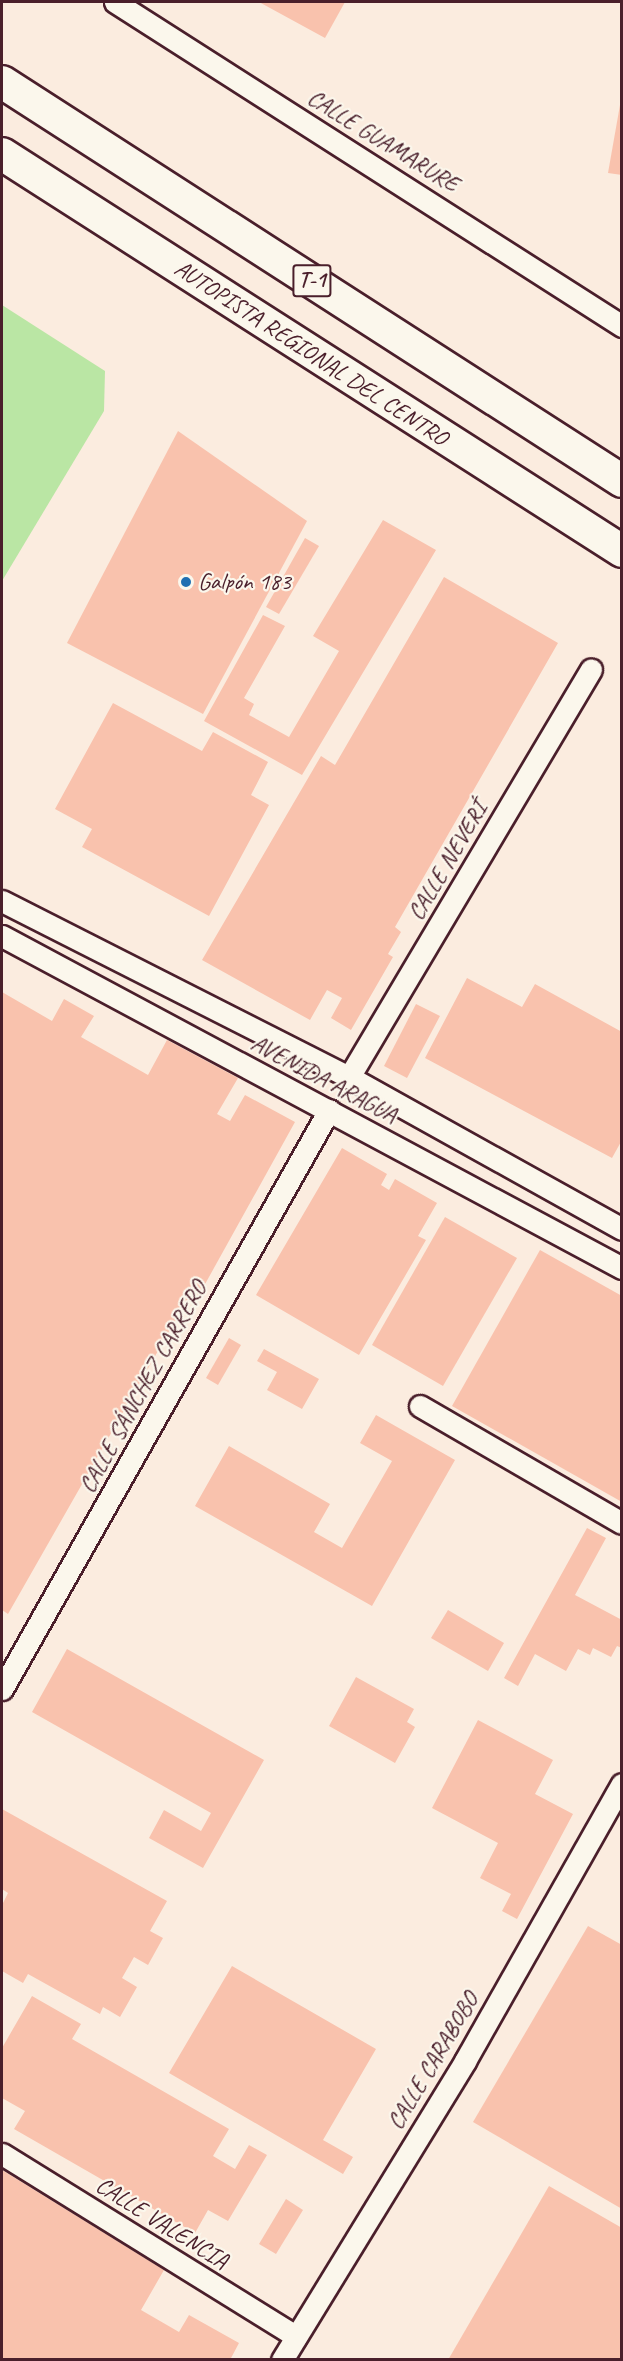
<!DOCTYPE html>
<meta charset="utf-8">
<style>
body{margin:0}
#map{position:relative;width:623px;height:2361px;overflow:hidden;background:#fbecdf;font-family:Caveat,sans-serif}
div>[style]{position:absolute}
.green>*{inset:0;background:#bae6a4}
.building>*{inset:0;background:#f9c2ad}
.roads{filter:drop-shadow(2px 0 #4a1f2b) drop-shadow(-2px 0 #4a1f2b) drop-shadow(0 2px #4a1f2b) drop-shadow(0 -2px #4a1f2b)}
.minor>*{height:21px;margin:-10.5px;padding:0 10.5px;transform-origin:10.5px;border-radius:10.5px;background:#fbf7ec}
.highway>*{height:32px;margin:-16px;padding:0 16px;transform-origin:16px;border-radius:16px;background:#fbf7ec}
.dots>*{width:16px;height:16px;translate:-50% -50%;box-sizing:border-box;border:3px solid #fbf7ec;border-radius:50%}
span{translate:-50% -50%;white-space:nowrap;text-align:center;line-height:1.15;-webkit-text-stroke:4.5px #fbf7ec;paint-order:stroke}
.shield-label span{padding:2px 4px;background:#fbf7ec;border:2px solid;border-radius:4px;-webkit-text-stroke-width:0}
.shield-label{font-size:22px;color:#4a1f2b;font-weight:700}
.street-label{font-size:24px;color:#4a1f2b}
.poi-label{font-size:24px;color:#4a1f2b}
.left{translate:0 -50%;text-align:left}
.frame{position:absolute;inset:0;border:3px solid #4a1f2b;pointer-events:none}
</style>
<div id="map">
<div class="green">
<div style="clip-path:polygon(2px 305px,105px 371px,104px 411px,2px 581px)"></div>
</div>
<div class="building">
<div style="clip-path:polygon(259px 2px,345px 2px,325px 38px)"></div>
<div style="clip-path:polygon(620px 105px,622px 106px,622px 175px,608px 173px)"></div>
<div style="clip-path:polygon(178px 431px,307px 521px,203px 714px,67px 643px)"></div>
<div style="clip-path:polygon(383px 520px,436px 550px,302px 775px,204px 721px,263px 615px,285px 626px,244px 698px,254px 704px,249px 715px,289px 737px,339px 651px,313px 636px)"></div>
<div style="clip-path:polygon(305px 538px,319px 546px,279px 614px,266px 607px)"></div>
<div style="clip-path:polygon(444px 577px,558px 643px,395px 927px,401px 932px,388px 954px,393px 957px,351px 1030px,331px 1018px,342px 998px,327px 990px,310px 1020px,202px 960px,321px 756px,335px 765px)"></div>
<div style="clip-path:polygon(113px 703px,202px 751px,213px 732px,268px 762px,251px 795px,269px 805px,209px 916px,82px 847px,92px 829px,55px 809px)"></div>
<div style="clip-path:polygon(467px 978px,522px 1007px,535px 984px,622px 1032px,622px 1140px,612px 1158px,425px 1058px)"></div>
<div style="clip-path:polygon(2px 992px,52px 1021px,64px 999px,94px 1016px,81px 1037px,148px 1075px,167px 1040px,238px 1078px,217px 1114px,230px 1121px,245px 1095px,295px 1122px,194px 1304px,187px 1300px,8px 1614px,2px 1610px)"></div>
<div style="clip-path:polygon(416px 1004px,440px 1016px,407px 1078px,384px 1066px)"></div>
<div style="clip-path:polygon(342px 1148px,387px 1174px,381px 1185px,389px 1190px,395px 1179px,437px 1203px,418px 1236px,426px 1240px,359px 1355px,256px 1295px)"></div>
<div style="clip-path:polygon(445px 1217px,517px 1258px,443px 1386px,372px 1345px)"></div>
<div style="clip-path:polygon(540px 1250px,622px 1296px,622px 1502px,452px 1406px)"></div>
<div style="clip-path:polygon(229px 1338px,241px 1345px,218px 1385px,206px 1378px)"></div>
<div style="clip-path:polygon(264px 1349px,319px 1379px,302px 1409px,267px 1390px,277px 1372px,257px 1361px)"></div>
<div style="clip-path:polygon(376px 1415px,455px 1460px,372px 1606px,195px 1506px,229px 1446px,330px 1504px,314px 1532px,342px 1548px,392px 1461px,360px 1443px)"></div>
<div style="clip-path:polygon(587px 1528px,606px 1538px,575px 1595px,622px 1620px,622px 1648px,617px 1646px,611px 1657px,593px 1648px,590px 1655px,578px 1649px,566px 1671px,535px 1654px,518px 1686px,504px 1678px)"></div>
<div style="clip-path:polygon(448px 1610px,504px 1643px,488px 1671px,431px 1638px)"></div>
<div style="clip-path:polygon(67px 1649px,264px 1760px,203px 1868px,149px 1838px,164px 1810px,201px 1831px,211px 1813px,32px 1712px)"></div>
<div style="clip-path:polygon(356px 1677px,414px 1709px,407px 1722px,415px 1727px,395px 1763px,329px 1726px)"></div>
<div style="clip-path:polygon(478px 1720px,553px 1760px,535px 1794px,573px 1814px,517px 1919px,502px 1911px,511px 1894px,480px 1878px,498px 1843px,432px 1808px)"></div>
<div style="clip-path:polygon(2px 1809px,167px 1901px,150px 1931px,163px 1938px,148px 1965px,134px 1957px,122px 1978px,137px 1987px,120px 2017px,103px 2007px,100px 2014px,28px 1974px,23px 1983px,2px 1971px,2px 1905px,8px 1893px,2px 1889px)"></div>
<div style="clip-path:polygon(588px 1926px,622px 1945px,622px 2209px,473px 2122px)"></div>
<div style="clip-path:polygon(232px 1966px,376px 2049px,323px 2140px,353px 2157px,343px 2174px,169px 2073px)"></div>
<div style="clip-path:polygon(32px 1996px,81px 2024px,72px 2039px,229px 2129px,213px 2156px,235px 2169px,249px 2145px,267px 2155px,228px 2221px,208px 2210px,195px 2233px,14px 2129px,25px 2111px,2px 2098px,2px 2048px)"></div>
<div style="clip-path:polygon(2px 2170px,164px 2270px,141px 2310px,179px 2332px,189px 2315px,239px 2343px,230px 2360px,2px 2360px)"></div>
<div style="clip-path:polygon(549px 2186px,622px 2228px,622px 2360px,448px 2360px)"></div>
<div style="clip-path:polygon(286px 2199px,303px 2210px,276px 2254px,259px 2244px)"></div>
</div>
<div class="roads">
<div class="minor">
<div style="left:115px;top:2px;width:602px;rotate:32.58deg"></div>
<div style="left:2px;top:901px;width:389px;rotate:26.9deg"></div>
<div style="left:349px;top:1077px;width:312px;rotate:29.1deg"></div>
<div style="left:2px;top:936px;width:703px;rotate:28.17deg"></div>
<div style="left:349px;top:1077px;width:474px;rotate:-59.3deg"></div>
<div style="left:420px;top:1406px;width:233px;rotate:30.1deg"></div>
<div style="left:2px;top:1689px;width:665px;rotate:-60.54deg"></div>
<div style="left:2px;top:2154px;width:346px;rotate:31.8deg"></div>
<div style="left:282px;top:2360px;width:351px;rotate:-58.5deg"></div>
<div style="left:465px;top:2061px;width:318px;rotate:-60.5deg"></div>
</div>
<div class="highway">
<div style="left:2px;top:82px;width:737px;rotate:32.76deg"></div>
<div style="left:2px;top:154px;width:736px;rotate:32.63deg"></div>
</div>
</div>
<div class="dots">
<div style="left:186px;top:582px;background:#1f6fb2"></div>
</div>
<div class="shield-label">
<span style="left:312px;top:281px">T-1</span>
</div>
<div class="street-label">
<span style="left:383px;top:141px;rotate:32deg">CALLE GUAMARURE</span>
<span style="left:311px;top:353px;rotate:33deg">AUTOPISTA REGIONAL DEL CENTRO</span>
<span style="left:448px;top:861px;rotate:-59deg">CALLE NEVERÍ</span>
<span style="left:324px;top:1079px;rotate:28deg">AVENIDA ARAGUA</span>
<span style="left:143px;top:1387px;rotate:-61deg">CALLE SÁNCHEZ CARRERO</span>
<span style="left:433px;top:2061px;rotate:-59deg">CALLE CARABOBO</span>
<span style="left:162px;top:2223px;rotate:32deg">CALLE VALENCIA</span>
</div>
<div class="poi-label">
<span class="left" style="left:198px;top:582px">Galpón 183</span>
</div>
<div class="frame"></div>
</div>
